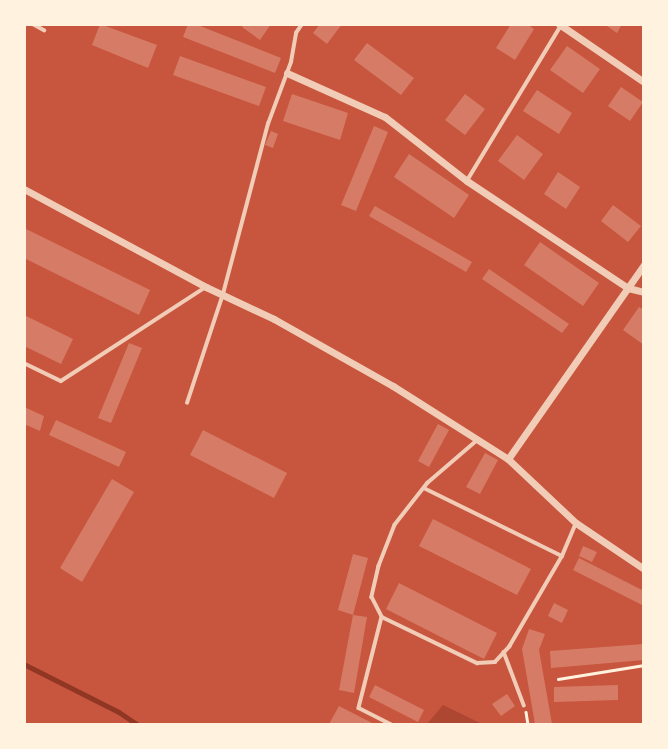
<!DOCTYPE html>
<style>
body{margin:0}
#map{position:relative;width:668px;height:749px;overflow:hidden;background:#c8553d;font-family:"IBM Plex Sans",sans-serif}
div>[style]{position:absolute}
.green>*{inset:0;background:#ae4732}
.stream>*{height:4.5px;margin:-2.25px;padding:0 2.25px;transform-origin:2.25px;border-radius:2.25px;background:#8f3625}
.building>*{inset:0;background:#d67c66}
.path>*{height:2.5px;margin:-1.25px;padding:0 1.25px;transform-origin:1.25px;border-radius:1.25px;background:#fff3e0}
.service>*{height:3.5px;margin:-1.75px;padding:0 1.75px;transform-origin:1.75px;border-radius:1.75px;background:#f1ccb7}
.minor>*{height:7px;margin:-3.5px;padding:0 3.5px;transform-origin:3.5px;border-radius:3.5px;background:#f1ccb7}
span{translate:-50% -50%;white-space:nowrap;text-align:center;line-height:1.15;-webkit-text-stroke:7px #fff3e0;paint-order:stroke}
.frame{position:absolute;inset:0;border:26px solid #fff3e0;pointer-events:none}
</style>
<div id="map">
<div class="green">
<div style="clip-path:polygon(443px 705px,482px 724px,427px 724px)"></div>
</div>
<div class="stream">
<div style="left:24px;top:664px;width:106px;rotate:26.8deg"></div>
<div style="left:119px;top:712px;width:22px;rotate:34deg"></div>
</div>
<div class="building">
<div style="clip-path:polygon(100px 24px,157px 45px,148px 68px,92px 45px)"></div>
<div style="clip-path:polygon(188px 24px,195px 24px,281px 58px,275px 73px,183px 37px)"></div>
<div style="clip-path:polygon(244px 24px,271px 24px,260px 40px,242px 27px)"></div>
<div style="clip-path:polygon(320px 24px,342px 24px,327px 44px,313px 33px)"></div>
<div style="clip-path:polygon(511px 24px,527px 24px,534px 29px,515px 60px,496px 48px)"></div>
<div style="clip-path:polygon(604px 24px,622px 24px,617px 33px)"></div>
<div style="clip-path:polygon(367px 43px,414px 78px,401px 95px,354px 60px)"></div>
<div style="clip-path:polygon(567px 46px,600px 69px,583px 93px,550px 70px)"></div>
<div style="clip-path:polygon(180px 56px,266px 87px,259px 106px,173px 75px)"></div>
<div style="clip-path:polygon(621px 87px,643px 102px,630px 121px,608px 106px)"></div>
<div style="clip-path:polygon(537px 90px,572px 113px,559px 134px,523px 111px)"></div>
<div style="clip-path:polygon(292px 94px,348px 113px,340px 140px,283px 121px)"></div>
<div style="clip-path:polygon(465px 94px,485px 109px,465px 135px,445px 120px)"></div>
<div style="clip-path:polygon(374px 126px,388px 132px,356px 211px,341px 205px)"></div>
<div style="clip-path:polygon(271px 131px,278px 134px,273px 148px,265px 145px)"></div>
<div style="clip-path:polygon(517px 135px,543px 154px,524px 180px,498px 161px)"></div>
<div style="clip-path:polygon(409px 154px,469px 195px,454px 218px,394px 177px)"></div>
<div style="clip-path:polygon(558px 172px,580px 187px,566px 209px,544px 194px)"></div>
<div style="clip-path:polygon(613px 205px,641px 226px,628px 242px,601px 221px)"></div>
<div style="clip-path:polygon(375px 206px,472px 262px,466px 272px,369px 216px)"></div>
<div style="clip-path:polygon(24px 228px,150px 290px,139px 315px,24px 258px)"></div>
<div style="clip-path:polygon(540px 242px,599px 283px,583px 306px,524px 265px)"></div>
<div style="clip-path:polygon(489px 269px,569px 324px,562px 333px,482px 279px)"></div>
<div style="clip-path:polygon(639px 307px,644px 310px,644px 345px,623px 330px)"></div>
<div style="clip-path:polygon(24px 315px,73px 339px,61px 364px,24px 346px)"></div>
<div style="clip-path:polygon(129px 343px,142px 348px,111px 423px,98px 418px)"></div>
<div style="clip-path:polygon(24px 407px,44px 416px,40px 431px,24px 424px)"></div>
<div style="clip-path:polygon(56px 420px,126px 452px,119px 467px,49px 435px)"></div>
<div style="clip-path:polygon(438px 424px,449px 430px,429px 467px,418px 461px)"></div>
<div style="clip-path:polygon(203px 430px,287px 473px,274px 498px,190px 455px)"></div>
<div style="clip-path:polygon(485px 453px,498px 460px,480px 494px,466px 487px)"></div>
<div style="clip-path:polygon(112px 479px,134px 492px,82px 582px,60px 568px)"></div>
<div style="clip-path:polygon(433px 519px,531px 569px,517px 595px,419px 546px)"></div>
<div style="clip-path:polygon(583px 546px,597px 552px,592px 562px,579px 556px)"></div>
<div style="clip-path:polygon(353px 554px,368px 558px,353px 615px,338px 610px)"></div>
<div style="clip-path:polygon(579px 558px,644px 591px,644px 606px,573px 570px)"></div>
<div style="clip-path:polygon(399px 583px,497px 633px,484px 659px,386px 609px)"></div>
<div style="clip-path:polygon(554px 603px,568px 610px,562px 623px,548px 616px)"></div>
<div style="clip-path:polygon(353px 615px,367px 617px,354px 693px,339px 690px)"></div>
<div style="clip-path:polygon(529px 629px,545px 634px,539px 650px,552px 724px,535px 724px,522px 649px)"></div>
<div style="clip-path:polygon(644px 644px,644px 660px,551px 668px,550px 651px)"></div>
<div style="clip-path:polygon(375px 685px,424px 710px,418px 722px,369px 697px)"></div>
<div style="clip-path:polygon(618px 685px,618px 700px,554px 702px,554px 687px)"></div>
<div style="clip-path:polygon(507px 694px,515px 706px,501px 716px,492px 704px)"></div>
<div style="clip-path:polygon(339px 706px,374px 724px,329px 724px)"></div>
</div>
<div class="path">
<div style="left:558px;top:679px;width:87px;rotate:-9.2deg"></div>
<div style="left:526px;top:712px;width:12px;rotate:81deg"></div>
</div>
<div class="service">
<div style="left:33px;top:24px;width:13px;rotate:29deg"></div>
<div style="left:468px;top:179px;width:181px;rotate:-58.8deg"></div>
<div style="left:24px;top:363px;width:41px;rotate:25.9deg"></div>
<div style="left:61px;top:381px;width:171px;rotate:-33deg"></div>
<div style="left:187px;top:403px;width:115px;rotate:-71.7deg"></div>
<div style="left:223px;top:294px;width:176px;rotate:-75.2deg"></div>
<div style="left:268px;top:124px;width:66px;rotate:-69.6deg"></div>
<div style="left:291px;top:62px;width:29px;rotate:-80deg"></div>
<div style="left:296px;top:33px;width:11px;rotate:-56deg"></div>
<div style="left:477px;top:441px;width:65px;rotate:139.4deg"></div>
<div style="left:428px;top:483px;width:53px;rotate:128.2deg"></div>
<div style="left:395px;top:525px;width:44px;rotate:111.3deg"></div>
<div style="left:379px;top:566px;width:32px;rotate:103deg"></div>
<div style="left:372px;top:597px;width:22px;rotate:63deg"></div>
<div style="left:382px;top:617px;width:106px;rotate:25.8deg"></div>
<div style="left:477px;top:663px;width:18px;rotate:-3deg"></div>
<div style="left:495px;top:662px;width:21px;rotate:-47deg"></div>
<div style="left:509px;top:647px;width:105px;rotate:-59.8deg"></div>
<div style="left:562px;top:556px;width:34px;rotate:-67deg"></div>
<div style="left:424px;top:488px;width:154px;rotate:26.2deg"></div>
<div style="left:382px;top:617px;width:94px;rotate:104.2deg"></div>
<div style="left:359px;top:708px;width:36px;rotate:27deg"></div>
<div style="left:504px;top:652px;width:57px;rotate:69.3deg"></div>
</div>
<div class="minor">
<div style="left:559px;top:24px;width:103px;rotate:34.3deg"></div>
<div style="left:287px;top:73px;width:107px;rotate:24.2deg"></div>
<div style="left:385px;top:117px;width:104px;rotate:38deg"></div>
<div style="left:467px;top:181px;width:193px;rotate:33.6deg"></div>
<div style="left:628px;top:288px;width:16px;rotate:14deg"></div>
<div style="left:24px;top:189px;width:207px;rotate:28.3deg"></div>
<div style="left:206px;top:287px;width:75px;rotate:25.2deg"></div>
<div style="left:274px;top:319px;width:137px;rotate:29.4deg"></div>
<div style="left:393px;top:386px;width:136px;rotate:32.4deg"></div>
<div style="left:508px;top:459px;width:93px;rotate:43.3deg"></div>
<div style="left:576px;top:523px;width:82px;rotate:34.1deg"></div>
<div style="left:508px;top:459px;width:237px;rotate:-55deg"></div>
</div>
<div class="frame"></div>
</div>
